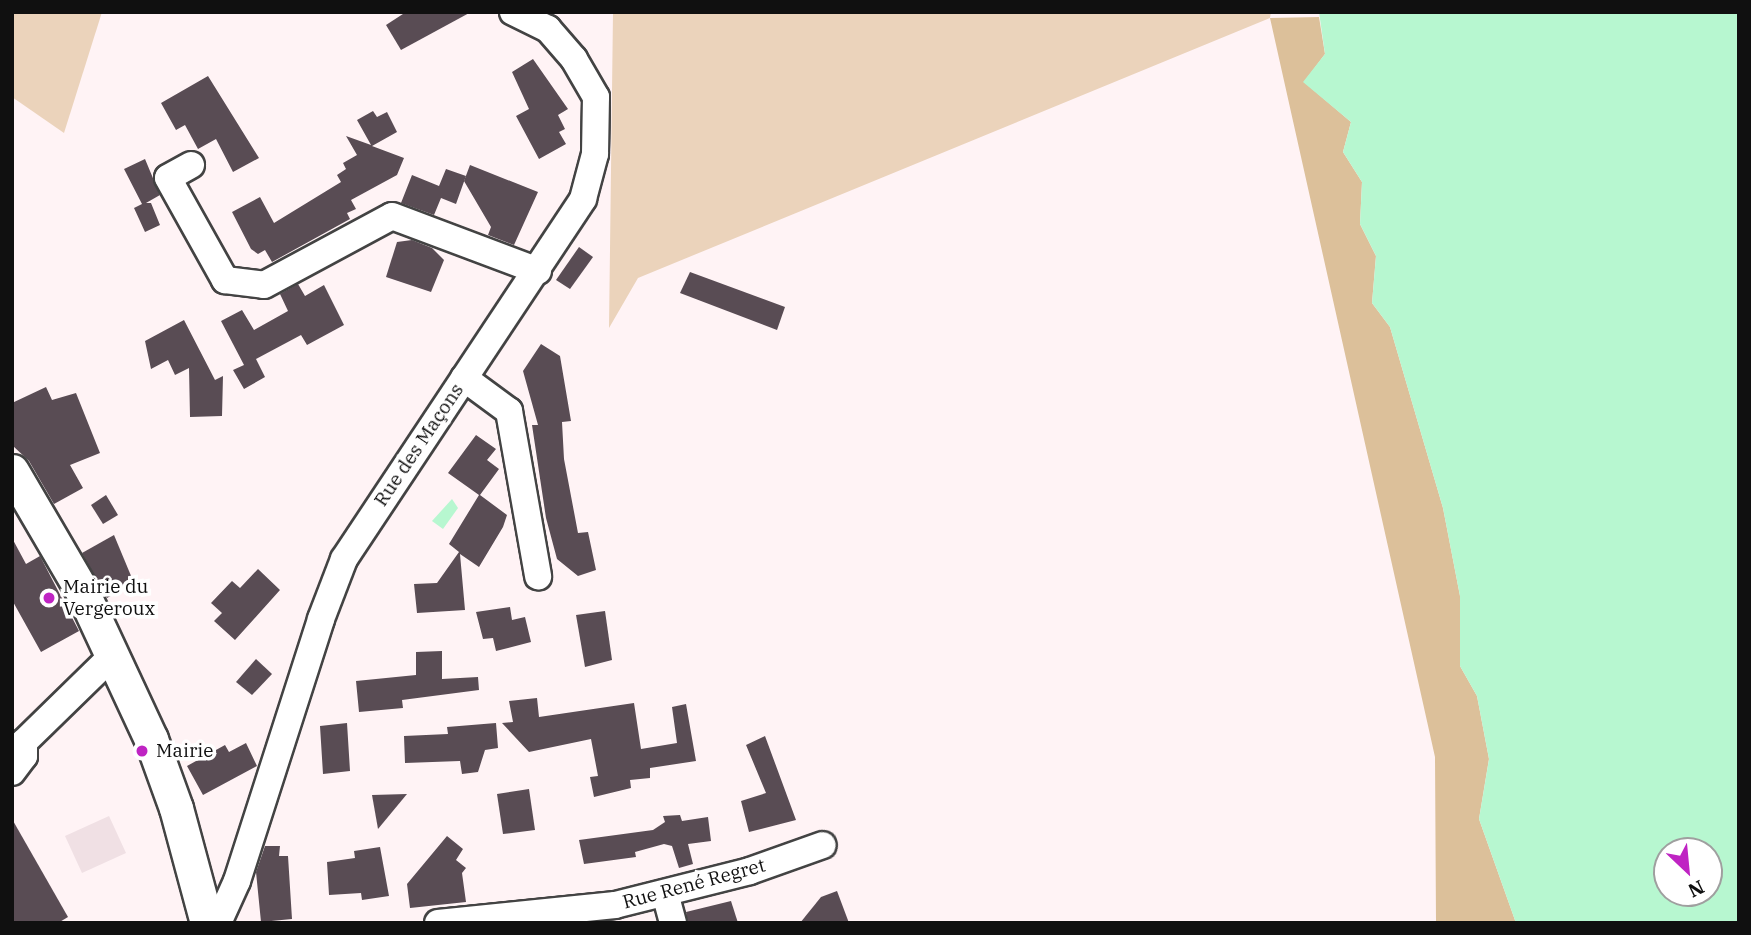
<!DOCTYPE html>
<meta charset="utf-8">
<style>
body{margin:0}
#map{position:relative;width:1751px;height:935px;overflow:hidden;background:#fff3f5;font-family:"IBM Plex Serif",serif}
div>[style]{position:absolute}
.green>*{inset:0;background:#ebd3bb}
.forest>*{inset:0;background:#dcc09a}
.plaza>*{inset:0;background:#f0e0e4}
.water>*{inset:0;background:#b7f7d0}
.building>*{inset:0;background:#594c54}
.roads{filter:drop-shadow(2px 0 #434343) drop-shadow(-2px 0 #434343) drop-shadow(0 2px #434343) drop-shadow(0 -2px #434343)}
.minor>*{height:26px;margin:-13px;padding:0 13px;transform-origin:13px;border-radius:13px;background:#fff}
.tertiary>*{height:33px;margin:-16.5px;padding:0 16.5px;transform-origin:16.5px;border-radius:16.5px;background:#fff}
.dots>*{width:19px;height:19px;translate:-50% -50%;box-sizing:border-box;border:4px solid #fff;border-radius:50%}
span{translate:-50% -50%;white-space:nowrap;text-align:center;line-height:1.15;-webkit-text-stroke:7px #fff;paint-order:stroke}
.street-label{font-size:19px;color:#101010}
.poi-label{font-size:19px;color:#101010}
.left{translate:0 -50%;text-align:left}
.frame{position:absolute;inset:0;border:14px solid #101010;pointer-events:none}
.north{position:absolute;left:1653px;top:837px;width:70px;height:70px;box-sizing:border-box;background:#fff;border:2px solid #9f9f9f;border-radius:50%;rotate:154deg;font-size:19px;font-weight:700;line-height:28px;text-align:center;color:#101010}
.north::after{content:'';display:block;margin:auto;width:24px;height:32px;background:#bf24c3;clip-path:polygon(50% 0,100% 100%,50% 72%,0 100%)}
</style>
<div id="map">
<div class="green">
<div style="clip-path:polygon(12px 12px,102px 12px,64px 133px,12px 97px)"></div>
<div style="clip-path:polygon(613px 12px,1271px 12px,1270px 18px,638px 278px,609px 328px)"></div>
</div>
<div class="forest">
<div style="clip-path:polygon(1319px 17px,1325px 54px,1304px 82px,1351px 122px,1343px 152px,1362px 182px,1360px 224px,1376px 256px,1372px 303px,1390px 327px,1443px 508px,1460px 596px,1460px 666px,1477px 696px,1489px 759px,1479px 819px,1516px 923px,1436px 923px,1435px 757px,1270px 18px)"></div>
</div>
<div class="plaza">
<div style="clip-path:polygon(109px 816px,126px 853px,82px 873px,65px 836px)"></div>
</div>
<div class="water">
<div style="clip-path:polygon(evenodd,1319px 12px,1739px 12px,1739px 923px,1516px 923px,1479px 819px,1489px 759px,1477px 696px,1460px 666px,1460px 596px,1443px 508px,1390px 327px,1372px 303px,1376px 256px,1360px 224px,1362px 182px,1343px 152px,1351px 122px,1303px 82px,1325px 54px,1319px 12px,1667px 851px,1709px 851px,1709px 893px,1667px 893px,1667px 851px)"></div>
<div style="clip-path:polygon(452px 499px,458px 508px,443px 529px,432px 521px)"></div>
</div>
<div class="building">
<div style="clip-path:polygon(406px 12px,471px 12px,401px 50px,386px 25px)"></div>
<div style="clip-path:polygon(533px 59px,568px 109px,558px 115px,565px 129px,559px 132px,566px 144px,539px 159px,516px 116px,529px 109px,512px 72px)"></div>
<div style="clip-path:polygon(208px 76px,259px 158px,233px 172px,216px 139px,198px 149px,185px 125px,176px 130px,161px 103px)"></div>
<div style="clip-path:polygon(373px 111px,377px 117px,387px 112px,397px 132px,372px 146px,404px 158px,397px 175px,351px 200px,356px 209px,347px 213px,350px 219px,272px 262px,265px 250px,258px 254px,251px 249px,232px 212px,260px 197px,274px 223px,341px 182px,337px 175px,346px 169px,343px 163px,357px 155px,346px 136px,371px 145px,357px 120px)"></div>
<div style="clip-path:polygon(145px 159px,160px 195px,146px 203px,151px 203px,160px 225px,145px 232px,134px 208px,142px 204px,124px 169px)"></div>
<div style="clip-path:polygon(470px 165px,538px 192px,514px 245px,488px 235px,491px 227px,464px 181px)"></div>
<div style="clip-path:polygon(446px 169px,466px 176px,456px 204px,441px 198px,434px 215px,401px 203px,412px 175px,439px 186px)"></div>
<div style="clip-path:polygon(412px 240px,432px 248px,444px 260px,431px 292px,386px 277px,397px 242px)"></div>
<div style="clip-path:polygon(579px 247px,593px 257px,570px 289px,556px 280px)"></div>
<div style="clip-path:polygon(690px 272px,785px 307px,777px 330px,680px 293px)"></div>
<div style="clip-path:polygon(298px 284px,305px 296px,324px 285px,344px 325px,307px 345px,301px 335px,256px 359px,265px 377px,244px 389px,233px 370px,244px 365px,221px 321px,242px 310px,254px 330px,288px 311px,280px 294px)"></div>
<div style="clip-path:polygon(184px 320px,215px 380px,223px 376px,222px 416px,190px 417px,189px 368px,175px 375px,168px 360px,151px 369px,145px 341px)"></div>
<div style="clip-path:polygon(541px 344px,560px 356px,571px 421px,562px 422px,564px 459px,578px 533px,588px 532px,596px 570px,578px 576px,557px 559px,546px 518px,532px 425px,538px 425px,523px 371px)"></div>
<div style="clip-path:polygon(46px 387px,52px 400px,76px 393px,100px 453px,70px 465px,83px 488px,54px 504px,29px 461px,12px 445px,12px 403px)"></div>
<div style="clip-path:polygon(476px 435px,496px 449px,487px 460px,499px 469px,480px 495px,507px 515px,503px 527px,479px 567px,460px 554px,465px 610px,417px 613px,414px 584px,437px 583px,459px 552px,449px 544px,479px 495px,448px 473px)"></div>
<div style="clip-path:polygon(106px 495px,118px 515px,103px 524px,91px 505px)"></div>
<div style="clip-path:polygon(114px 535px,134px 583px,107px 598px,82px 553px)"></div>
<div style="clip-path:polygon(12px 538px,26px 564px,40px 556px,79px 631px,41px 652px,12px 600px)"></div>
<div style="clip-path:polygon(258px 569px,280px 590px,235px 640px,214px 621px,222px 613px,211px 603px,232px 581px,240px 588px)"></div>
<div style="clip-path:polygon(510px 607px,512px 620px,525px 617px,531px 642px,496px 651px,493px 638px,483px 639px,476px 612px)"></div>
<div style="clip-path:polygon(605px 611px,612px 660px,585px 667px,576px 615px)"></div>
<div style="clip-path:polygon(442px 651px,442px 679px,478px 677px,479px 690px,402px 700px,403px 708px,359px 712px,356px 681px,416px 675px,416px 652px)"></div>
<div style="clip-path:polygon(256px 659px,272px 674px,252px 695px,236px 682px)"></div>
<div style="clip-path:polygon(537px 698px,539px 717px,634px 703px,641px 749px,677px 743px,672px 707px,686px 704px,696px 761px,650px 768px,650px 778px,630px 780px,631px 788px,594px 797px,590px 777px,598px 776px,591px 739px,529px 752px,502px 723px,513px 722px,509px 701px)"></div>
<div style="clip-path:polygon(347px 723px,350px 771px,323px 774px,320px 726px)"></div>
<div style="clip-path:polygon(496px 723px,498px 748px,485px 750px,478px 772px,462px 774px,460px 761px,405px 763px,404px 736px,448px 734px,447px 727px)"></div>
<div style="clip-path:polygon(765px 736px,796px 820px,749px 832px,741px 801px,766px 793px,746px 745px)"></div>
<div style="clip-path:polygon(246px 743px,257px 766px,203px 795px,187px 766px,225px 745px,229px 752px)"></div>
<div style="clip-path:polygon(529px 789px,535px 830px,503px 834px,497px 794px)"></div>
<div style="clip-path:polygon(407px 794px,378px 829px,372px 795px)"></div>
<div style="clip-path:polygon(680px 815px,682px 821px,708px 817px,711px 841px,688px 844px,693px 864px,679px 868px,672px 846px,664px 844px,635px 852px,636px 857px,584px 864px,579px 840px,653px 830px,665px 822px,663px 816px)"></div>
<div style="clip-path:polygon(12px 819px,68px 917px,58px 923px,12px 923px)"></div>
<div style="clip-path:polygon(447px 836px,463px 849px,456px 860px,466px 868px,462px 873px,466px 902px,410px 908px,407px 884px)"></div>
<div style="clip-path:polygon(265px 846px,280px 846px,279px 856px,288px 856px,292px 919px,261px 922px,256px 872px)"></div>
<div style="clip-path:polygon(380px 847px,389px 896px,362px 900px,361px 893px,329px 895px,327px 862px,355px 858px,354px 851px)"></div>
<div style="clip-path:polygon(837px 891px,849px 923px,800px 923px,821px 897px)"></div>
<div style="clip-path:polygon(731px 901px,738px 923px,688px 923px,686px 912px)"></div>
</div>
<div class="roads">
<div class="minor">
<div style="left:191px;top:165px;width:26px;rotate:151deg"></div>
<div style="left:168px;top:178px;width:117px;rotate:60.8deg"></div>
<div style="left:225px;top:280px;width:39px;rotate:7deg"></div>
<div style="left:264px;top:285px;width:145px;rotate:-28.3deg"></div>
<div style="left:392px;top:216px;width:156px;rotate:20.6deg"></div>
<div style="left:464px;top:378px;width:56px;rotate:36.3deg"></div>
<div style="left:509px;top:411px;width:168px;rotate:80deg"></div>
<div style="left:12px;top:772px;width:20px;rotate:-53deg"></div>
<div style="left:24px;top:756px;width:14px;rotate:-90deg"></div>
<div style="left:24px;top:742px;width:124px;rotate:-44.3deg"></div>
<div style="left:665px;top:893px;width:31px;rotate:75deg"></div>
<div style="left:218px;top:923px;width:46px;rotate:-65.7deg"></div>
<div style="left:237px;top:881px;width:275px;rotate:-72.2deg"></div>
<div style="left:321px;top:619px;width:64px;rotate:-69deg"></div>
<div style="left:344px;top:559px;width:432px;rotate:-56.4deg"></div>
<div style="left:583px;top:199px;width:47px;rotate:-75.1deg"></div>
<div style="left:595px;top:154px;width:57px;rotate:-89deg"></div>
<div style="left:596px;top:97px;width:44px;rotate:-120.1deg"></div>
<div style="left:574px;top:59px;width:40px;rotate:-131deg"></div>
<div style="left:548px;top:29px;width:39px;rotate:-154deg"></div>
<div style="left:438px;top:923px;width:178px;rotate:-5.8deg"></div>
<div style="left:615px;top:905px;width:139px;rotate:-14.1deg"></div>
<div style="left:750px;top:871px;width:77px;rotate:-19.6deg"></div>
</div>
<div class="tertiary">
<div style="left:12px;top:471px;width:137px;rotate:59.7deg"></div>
<div style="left:81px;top:589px;width:166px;rotate:65deg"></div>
<div style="left:151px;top:739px;width:73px;rotate:70.1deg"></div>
<div style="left:176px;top:808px;width:119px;rotate:74.9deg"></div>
</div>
</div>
<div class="dots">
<div style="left:49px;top:598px;background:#bf24c3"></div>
<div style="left:142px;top:751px;background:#bf24c3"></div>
</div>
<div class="street-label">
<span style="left:419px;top:445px;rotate:-56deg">Rue des Maçons</span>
<span style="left:694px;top:884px;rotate:-15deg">Rue René Regret</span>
</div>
<div class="poi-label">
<span class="left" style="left:63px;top:598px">Mairie du<br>Vergeroux</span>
<span class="left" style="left:156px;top:751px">Mairie</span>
</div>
<div class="frame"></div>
<div class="north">N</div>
</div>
